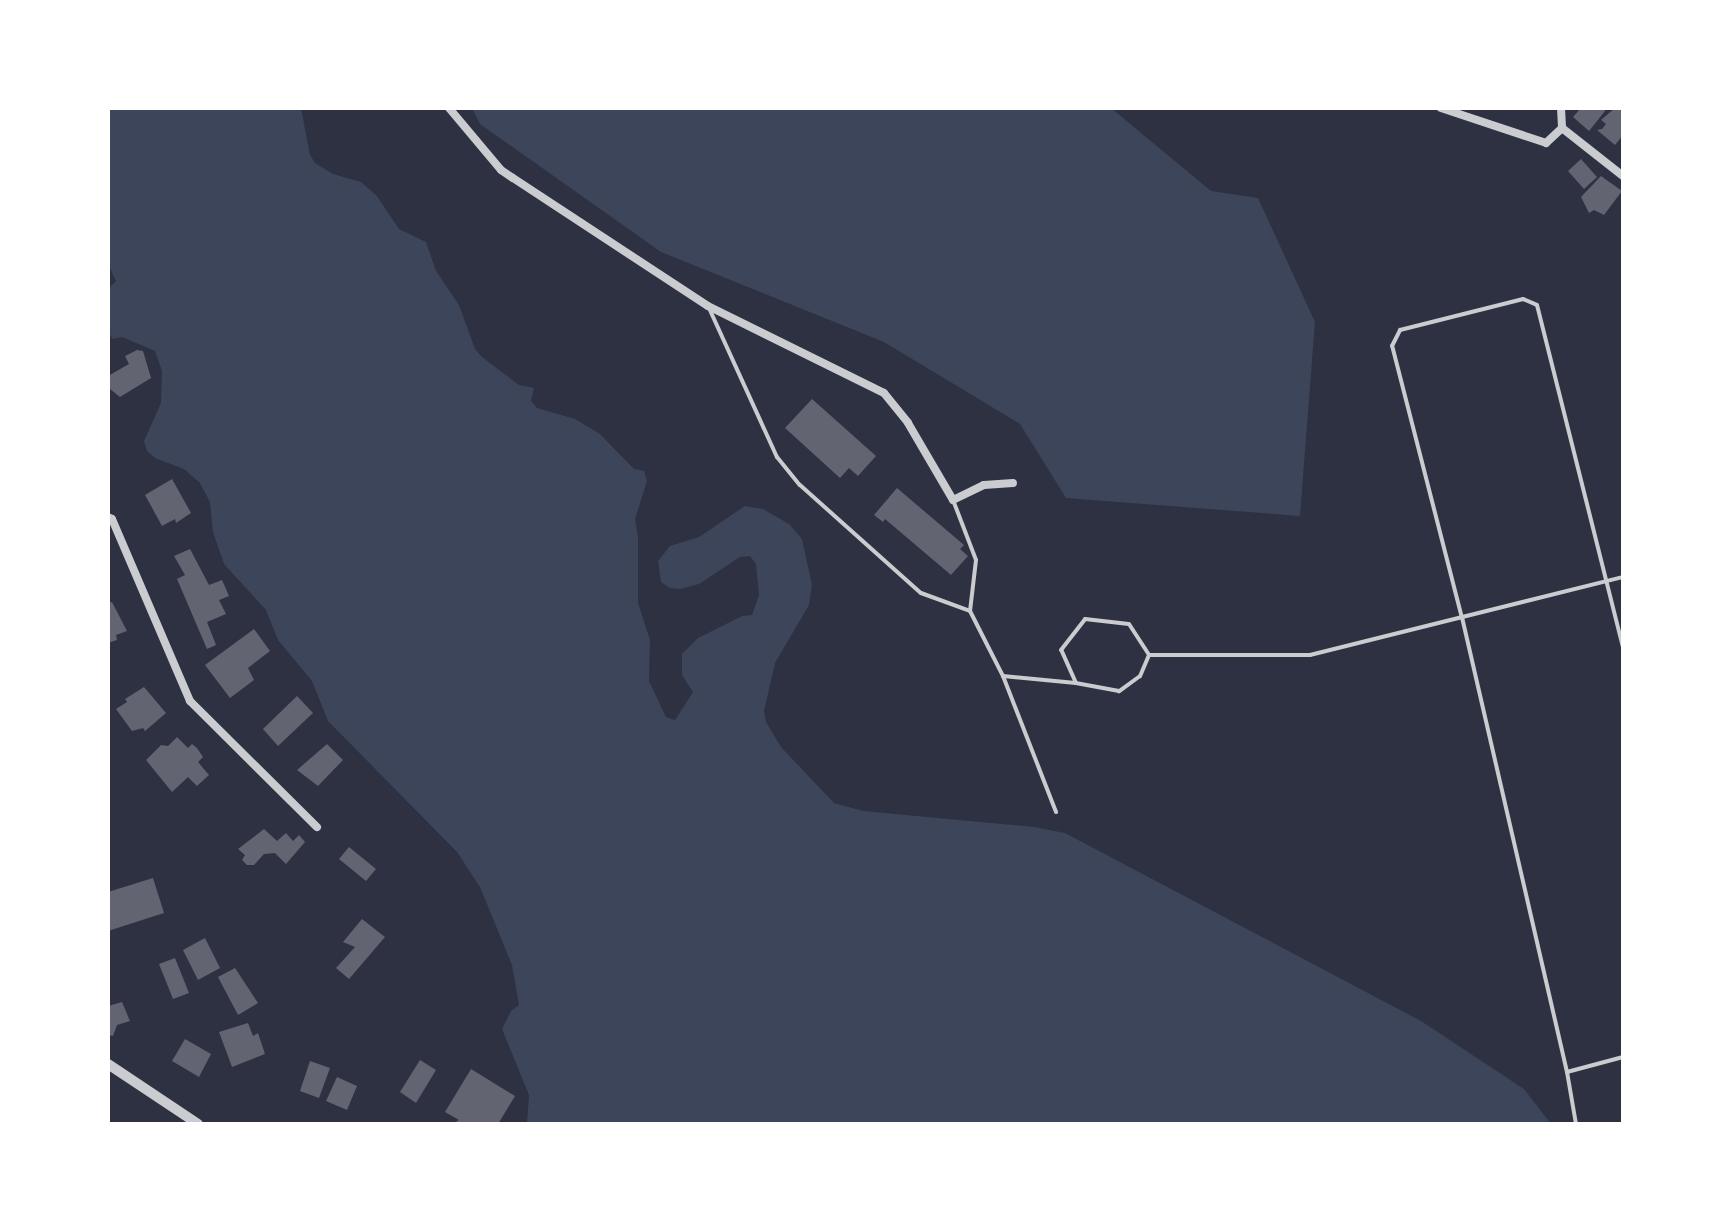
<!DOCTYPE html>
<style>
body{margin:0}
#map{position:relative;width:1731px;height:1232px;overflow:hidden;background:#2d3142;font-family:Barlow,sans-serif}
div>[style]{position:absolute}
.green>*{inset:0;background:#3c4559}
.building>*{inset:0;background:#626471}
.service>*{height:4px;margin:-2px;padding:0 2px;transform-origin:2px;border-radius:2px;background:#caccd0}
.minor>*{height:8px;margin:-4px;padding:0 4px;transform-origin:4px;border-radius:4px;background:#caccd0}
.tertiary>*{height:10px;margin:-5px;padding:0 5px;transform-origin:5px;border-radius:5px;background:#caccd0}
span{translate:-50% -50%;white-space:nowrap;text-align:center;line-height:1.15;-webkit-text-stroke:7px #fff;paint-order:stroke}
.frame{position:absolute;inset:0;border:110px solid #fff;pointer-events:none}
</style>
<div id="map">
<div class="green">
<div style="clip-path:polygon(108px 108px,301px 108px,310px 155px,315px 163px,333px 174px,361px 182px,377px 196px,399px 229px,426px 242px,436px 271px,459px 305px,475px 349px,482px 357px,519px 385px,534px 388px,531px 401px,537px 408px,575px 419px,600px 434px,634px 469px,644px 471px,647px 481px,635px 519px,638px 537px,638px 603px,650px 640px,649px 681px,666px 717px,675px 720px,693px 692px,682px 675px,682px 654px,698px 638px,742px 616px,752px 615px,759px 595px,756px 564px,750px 556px,740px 557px,699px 584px,680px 589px,670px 588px,661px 582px,658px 561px,670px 546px,699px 537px,745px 506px,763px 509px,789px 524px,802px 539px,812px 585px,809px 605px,775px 663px,764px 711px,766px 722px,781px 747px,834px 803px,863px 811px,1034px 827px,1065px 833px,1421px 1021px,1524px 1089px,1551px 1124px,527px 1124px,529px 1095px,502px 1029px,511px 1011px,519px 1005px,512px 965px,480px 887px,457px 852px,328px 721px,312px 681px,278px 640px,266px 610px,224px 564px,213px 532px,210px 502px,200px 483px,184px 469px,155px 458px,147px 451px,144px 441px,161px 403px,162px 371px,155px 351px,122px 337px,113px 339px,108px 333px,108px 289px,116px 281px,108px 264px)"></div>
<div style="clip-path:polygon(472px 108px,1111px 108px,1211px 191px,1258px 198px,1315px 322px,1300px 516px,1066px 498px,1020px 424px,884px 342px,661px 252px,480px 124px)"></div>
</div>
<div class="building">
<div style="clip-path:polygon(1581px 108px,1602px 108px,1605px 111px,1589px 131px,1573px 117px)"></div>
<div style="clip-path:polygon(1615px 108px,1623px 108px,1623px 135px,1615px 145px,1597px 130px,1602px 129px,1606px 124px,1601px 120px)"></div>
<div style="clip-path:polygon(1581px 159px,1597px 177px,1584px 189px,1568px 171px)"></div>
<div style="clip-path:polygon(1601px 176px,1622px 191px,1604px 215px,1594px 210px,1589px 213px,1581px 197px)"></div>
<div style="clip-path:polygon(137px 350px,143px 351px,151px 378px,120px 397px,110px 389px,108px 376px,129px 364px,125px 356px)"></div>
<div style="clip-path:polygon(812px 399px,876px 456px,858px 476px,849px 468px,840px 478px,785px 428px)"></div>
<div style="clip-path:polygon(172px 479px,191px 513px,176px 523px,175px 519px,162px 526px,145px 495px)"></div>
<div style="clip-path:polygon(897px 488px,964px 545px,960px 549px,968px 556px,951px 575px,885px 519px,883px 522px,874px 515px)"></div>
<div style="clip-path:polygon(190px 549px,209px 585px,222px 580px,229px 596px,219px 600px,226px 614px,207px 622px,216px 645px,207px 649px,177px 579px,185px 575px,174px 556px)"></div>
<div style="clip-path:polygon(112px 602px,127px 631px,116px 635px,117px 640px,108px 643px,108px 603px)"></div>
<div style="clip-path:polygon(254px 629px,270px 651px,248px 668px,254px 680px,230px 698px,205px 665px)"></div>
<div style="clip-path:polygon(144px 687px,166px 713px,145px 731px,143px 728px,132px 731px,116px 709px,127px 702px,125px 699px)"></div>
<div style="clip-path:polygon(297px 696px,313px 713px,278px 746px,263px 729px)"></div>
<div style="clip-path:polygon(177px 737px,188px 748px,192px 744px,197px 748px,203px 757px,198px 762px,209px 775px,197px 786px,188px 777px,172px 792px,146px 760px,161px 745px,168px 746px)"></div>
<div style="clip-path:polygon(327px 744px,343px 760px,318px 786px,297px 770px)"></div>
<div style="clip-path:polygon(264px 829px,277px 841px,286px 833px,293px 841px,299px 835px,305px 842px,286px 864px,275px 853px,264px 854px,254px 865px,247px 865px,242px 860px,245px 855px,238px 849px)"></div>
<div style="clip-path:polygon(349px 847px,376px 869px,366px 881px,339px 859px)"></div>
<div style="clip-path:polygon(153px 878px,164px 913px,108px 931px,108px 892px)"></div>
<div style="clip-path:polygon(362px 919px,385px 937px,349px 979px,336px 968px,355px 947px,343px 942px)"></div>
<div style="clip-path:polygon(205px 938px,220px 968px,198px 980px,183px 950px)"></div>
<div style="clip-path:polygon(175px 958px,189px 993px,173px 999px,159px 964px)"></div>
<div style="clip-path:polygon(235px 968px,258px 1003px,238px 1015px,218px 977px)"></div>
<div style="clip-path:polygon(122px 1002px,130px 1021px,117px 1025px,113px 1036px,108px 1035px,108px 1006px)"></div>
<div style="clip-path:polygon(248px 1023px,253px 1036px,258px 1033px,265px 1054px,232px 1067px,219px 1032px)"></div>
<div style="clip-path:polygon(185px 1039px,211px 1054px,199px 1077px,172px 1061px)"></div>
<div style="clip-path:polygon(420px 1060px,436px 1070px,416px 1103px,400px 1092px)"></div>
<div style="clip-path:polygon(310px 1061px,330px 1068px,319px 1098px,300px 1091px)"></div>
<div style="clip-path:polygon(471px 1069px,515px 1096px,498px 1124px,452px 1124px,459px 1120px,445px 1112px)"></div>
<div style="clip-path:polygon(337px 1077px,357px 1086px,347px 1110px,326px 1101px)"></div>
</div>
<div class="service">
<div style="left:709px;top:308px;width:164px;rotate:65.5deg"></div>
<div style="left:777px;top:457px;width:36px;rotate:51deg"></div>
<div style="left:800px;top:485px;width:162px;rotate:41.8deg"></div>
<div style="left:921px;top:593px;width:52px;rotate:20.2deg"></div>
<div style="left:970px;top:611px;width:73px;rotate:63.1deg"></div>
<div style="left:1003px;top:676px;width:146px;rotate:68.7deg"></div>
<div style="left:953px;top:500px;width:64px;rotate:69deg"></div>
<div style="left:976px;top:560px;width:51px;rotate:96.7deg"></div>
<div style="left:1085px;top:619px;width:44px;rotate:6.5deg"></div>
<div style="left:1129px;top:624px;width:37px;rotate:57deg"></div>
<div style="left:1149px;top:655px;width:23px;rotate:113deg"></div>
<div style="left:1140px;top:676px;width:26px;rotate:144deg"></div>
<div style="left:1119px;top:691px;width:44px;rotate:-169.5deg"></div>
<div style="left:1076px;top:683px;width:36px;rotate:-114deg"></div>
<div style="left:1061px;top:650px;width:39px;rotate:-52deg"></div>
<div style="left:1149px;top:655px;width:161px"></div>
<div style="left:1310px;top:655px;width:323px;rotate:-14deg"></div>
<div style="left:1003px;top:676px;width:73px;rotate:5.5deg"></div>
<div style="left:1567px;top:1072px;width:58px;rotate:-15deg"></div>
<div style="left:1576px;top:1124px;width:53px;rotate:-99.8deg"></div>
<div style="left:1567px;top:1072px;width:466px;rotate:-103deg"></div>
<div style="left:1462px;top:618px;width:281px;rotate:-104.4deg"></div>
<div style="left:1392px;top:346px;width:18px;rotate:-63deg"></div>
<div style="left:1400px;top:330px;width:127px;rotate:-14.1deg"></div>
<div style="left:1523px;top:299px;width:15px;rotate:23deg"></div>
<div style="left:1537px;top:305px;width:353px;rotate:75.9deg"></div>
</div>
<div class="minor">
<div style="left:449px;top:108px;width:81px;rotate:50deg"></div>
<div style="left:501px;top:170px;width:14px;rotate:34deg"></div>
<div style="left:513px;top:178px;width:233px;rotate:33.3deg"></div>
<div style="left:708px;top:306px;width:196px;rotate:26.3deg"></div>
<div style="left:884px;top:393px;width:38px;rotate:51deg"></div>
<div style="left:908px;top:423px;width:89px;rotate:59.7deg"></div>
<div style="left:953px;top:500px;width:34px;rotate:-26deg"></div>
<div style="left:984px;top:485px;width:29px;rotate:-4deg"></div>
<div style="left:1441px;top:108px;width:111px;rotate:18.4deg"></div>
<div style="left:1546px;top:143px;width:22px;rotate:-43deg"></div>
<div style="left:1561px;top:108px;width:20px;rotate:87deg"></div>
<div style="left:1562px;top:128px;width:78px;rotate:38.2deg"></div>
<div style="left:108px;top:517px;width:4px;rotate:27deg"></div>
<div style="left:112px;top:519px;width:198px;rotate:66.8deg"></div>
<div style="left:190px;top:701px;width:179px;rotate:44.8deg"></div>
</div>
<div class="tertiary">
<div style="left:108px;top:1064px;width:108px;rotate:33.7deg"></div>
</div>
<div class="frame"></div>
</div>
